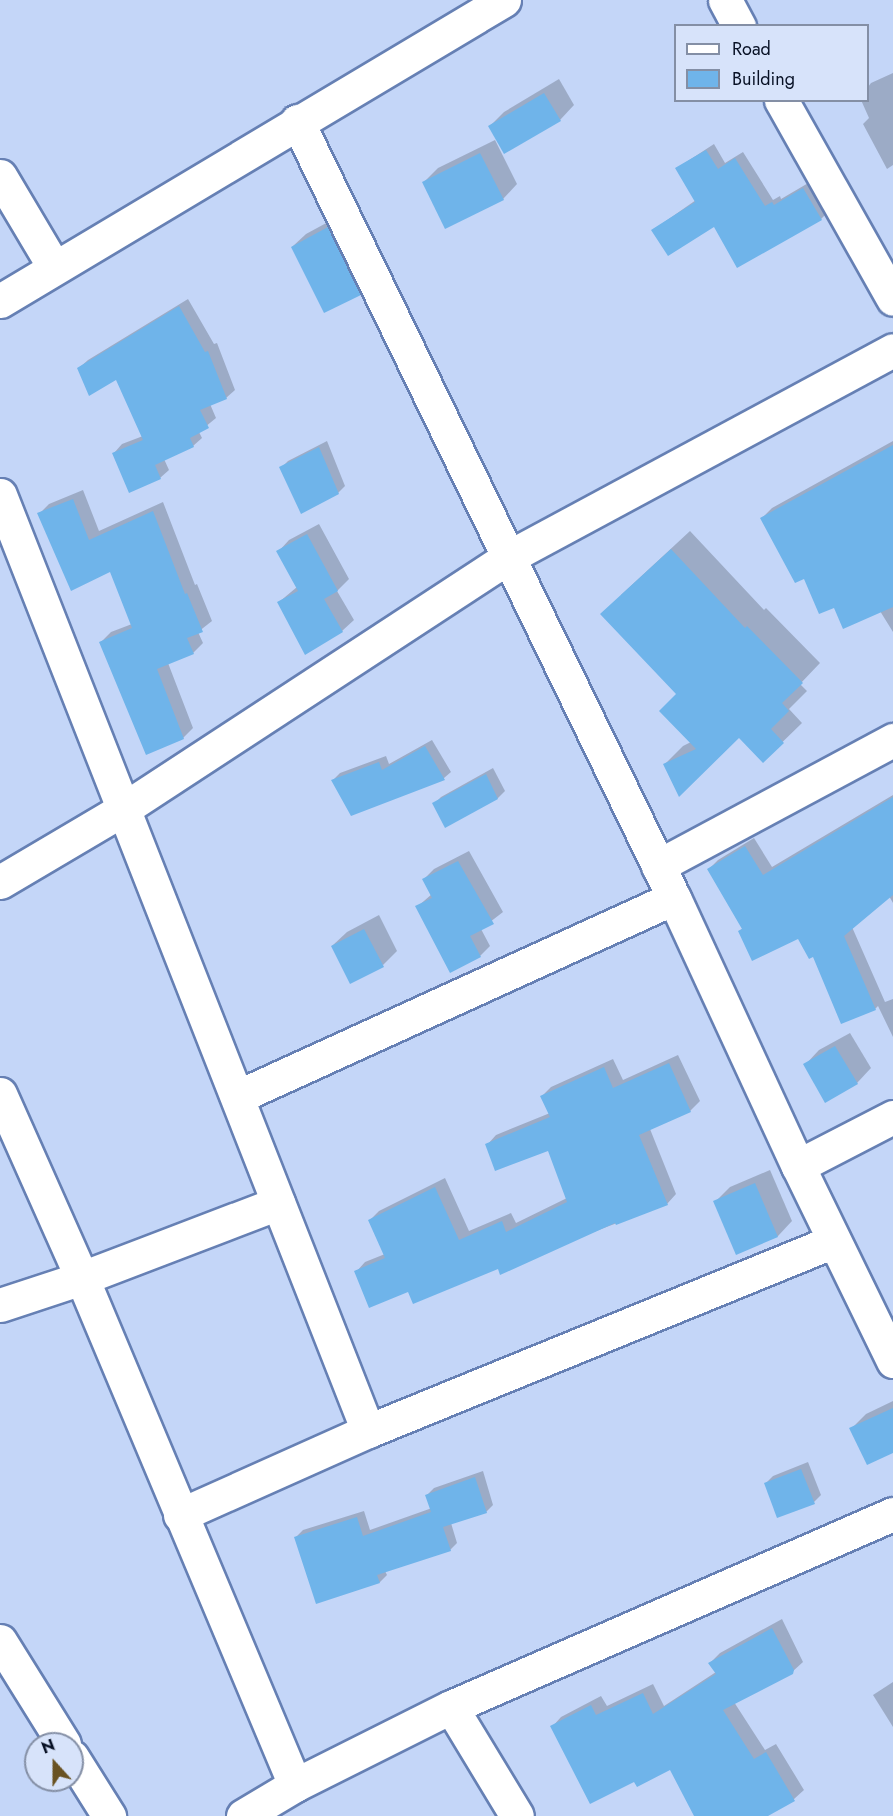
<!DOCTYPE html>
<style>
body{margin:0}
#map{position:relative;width:893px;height:1816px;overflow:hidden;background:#c4d6f8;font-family:Jost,sans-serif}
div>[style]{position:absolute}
.shadow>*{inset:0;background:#0003}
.building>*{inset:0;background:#6fb4ea}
.roads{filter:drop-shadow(2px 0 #6680b4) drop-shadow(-2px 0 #6680b4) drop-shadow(0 2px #6680b4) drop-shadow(0 -2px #6680b4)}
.minor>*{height:33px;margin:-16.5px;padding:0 16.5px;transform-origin:16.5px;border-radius:16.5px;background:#fff}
span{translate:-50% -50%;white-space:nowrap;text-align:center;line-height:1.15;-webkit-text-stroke:5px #d7e3fa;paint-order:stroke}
.legend{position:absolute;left:674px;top:24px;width:195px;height:78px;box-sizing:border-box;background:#d7e3fa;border:2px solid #848fa5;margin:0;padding:8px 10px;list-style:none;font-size:18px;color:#081125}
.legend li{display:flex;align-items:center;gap:12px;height:30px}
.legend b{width:30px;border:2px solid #848fa5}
.north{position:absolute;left:24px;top:1732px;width:60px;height:60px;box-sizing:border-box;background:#d7e3fa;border:2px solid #848fa5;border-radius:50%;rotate:339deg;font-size:16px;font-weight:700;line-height:24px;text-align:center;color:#081125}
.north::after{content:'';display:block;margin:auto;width:21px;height:27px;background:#695222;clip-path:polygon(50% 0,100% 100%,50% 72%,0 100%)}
</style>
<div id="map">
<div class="shadow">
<div style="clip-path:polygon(893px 73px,893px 165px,887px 169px,863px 124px,869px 118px,861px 100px,868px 100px,868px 87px,871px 83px)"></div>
<div style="clip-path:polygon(559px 79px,574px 105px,560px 120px,490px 126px,504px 112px)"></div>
<div style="clip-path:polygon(495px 140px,517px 184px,503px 199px,423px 183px,438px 168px)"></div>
<div style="clip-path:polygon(714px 144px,725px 163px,743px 152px,773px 200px,780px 196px,781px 199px,810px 182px,828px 212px,821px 219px,653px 230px,696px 200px,677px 168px)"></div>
<div style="clip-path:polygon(341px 215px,373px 280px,360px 294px,292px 247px,306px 234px)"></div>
<div style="clip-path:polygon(188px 299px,214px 344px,217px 343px,235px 390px,226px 398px,210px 404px,216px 418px,199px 432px,202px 438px,193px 446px,164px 459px,169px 470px,160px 478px,114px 453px,122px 444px,143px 436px,116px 378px,79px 368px,88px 360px)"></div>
<div style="clip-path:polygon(327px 441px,345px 486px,338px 493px,281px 468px,288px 461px)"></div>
<div style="clip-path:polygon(893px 441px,893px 632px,880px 611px,834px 606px,805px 577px,762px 518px,772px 508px)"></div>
<div style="clip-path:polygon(83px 490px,99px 531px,163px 502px,195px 585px,197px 584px,212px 621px,198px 632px,203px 643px,193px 653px,168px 663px,193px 728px,183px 738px,101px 642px,111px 632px,132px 624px,111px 570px,39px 514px,49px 504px)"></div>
<div style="clip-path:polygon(319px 524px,349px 579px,337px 591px,354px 620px,342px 631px,279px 602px,297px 587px,278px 552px,289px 540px)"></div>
<div style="clip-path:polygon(690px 531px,764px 610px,766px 608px,820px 663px,800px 684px,807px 691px,789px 709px,802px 723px,763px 761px,739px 736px,664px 765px,683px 746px,691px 742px,677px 694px,621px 595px)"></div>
<div style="clip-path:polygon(432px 740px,451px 772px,444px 778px,352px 814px,333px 780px,340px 773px,386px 756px,389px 764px)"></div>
<div style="clip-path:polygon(493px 768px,505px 791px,498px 798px,446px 826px,434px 804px,441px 797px)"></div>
<div style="clip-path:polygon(893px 795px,893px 903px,889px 896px,852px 927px,885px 1002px,893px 999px,893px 1037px,878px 1006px,875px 1009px,814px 955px,799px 938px,739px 931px,743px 928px,709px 869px,718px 860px,754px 838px,772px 867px)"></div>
<div style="clip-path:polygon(469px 851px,503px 912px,481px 929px,490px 946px,480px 956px,417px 907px,432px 894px,424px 879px,434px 869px)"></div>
<div style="clip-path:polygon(379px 915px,397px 951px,383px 965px,332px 946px,347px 932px)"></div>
<div style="clip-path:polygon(850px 1033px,871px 1068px,857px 1083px,805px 1065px,819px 1050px)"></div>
<div style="clip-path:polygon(678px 1055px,700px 1101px,690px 1111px,650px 1129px,676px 1194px,667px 1204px,499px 1268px,409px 1290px,356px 1272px,365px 1262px,385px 1254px,370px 1220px,379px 1211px,445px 1178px,469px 1231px,511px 1213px,516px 1223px,567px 1198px,549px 1149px,487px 1145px,496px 1135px,550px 1113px,542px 1096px,551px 1087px,613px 1059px,623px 1080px)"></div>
<div style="clip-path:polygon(770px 1170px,792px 1221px,778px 1236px,737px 1253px,715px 1202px,730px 1187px)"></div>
<div style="clip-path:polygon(893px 1401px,893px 1451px,851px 1429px,866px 1414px)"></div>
<div style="clip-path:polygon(808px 1462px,821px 1495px,814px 1502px,766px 1483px,773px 1476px)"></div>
<div style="clip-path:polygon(483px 1471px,493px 1505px,486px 1512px,451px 1523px,457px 1543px,450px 1550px,385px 1571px,387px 1575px,380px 1582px,317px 1602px,296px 1537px,303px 1530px,364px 1511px,370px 1530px,432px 1508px,427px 1495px,434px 1488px)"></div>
<div style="clip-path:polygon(782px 1619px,803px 1662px,792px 1672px,734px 1702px,765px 1750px,776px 1744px,804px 1790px,794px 1799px,765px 1816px,696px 1816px,670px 1768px,635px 1779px,552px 1727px,561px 1717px,601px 1696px,607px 1706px,653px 1684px,664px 1706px,716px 1672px,710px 1663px,720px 1653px)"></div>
<div style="clip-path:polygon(893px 1682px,893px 1727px,873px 1695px)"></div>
</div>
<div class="building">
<div style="clip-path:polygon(544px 93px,561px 121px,504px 154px,488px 126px)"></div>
<div style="clip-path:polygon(706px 150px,718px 169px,735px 158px,765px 206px,772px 202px,774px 205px,803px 188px,822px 220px,737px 268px,714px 227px,668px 256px,651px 230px,695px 202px,675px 168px)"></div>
<div style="clip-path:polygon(480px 153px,504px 200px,445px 229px,422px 182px)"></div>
<div style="clip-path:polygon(328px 227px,361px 295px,324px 313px,291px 247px)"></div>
<div style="clip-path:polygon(179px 306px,205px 352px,208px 351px,227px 399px,200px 410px,209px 428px,190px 438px,194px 447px,155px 465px,161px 479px,129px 493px,112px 453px,143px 440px,116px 380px,89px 396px,77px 368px)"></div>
<div style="clip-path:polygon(893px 445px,893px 607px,843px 629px,834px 608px,819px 614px,804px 579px,795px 583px,760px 518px)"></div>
<div style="clip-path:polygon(319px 447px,339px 494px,301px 514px,279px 467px)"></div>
<div style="clip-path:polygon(73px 499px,89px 540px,153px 511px,185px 594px,187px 593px,203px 632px,187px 638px,194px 654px,157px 669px,184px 739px,146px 755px,99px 642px,132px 628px,110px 572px,71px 591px,37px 513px)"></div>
<div style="clip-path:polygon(307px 534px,338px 591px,324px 599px,343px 632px,305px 655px,277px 602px,298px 591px,276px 551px)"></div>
<div style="clip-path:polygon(671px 549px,745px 628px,747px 626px,803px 683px,782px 703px,789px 711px,771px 729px,784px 743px,763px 763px,739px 738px,679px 797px,663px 764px,696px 749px,659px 711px,676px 694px,600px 614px)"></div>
<div style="clip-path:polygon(425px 746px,445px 780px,351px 816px,331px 780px,379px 762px,382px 770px)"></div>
<div style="clip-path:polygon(486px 774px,498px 799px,445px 828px,432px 803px)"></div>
<div style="clip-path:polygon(893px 797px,893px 895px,844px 936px,876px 1010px,841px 1024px,813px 957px,809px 959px,798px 939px,752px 961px,738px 931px,742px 929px,707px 869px,745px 846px,763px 875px)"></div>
<div style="clip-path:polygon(458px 861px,494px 924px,470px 936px,481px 957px,450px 973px,415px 906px,432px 898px,422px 879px)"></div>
<div style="clip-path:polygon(364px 929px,384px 967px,350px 984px,331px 946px)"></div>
<div style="clip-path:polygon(835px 1046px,858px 1084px,825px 1103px,803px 1064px)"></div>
<div style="clip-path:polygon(669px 1063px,691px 1112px,639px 1135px,668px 1205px,616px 1225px,615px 1223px,500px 1275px,498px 1269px,413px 1304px,408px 1292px,369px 1308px,354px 1271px,385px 1258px,368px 1220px,435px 1187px,459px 1240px,502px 1221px,506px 1232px,567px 1202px,548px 1151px,495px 1171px,485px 1144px,550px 1117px,540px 1096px,604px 1067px,613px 1088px)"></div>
<div style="clip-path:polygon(755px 1183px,778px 1237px,736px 1255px,713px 1201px)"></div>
<div style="clip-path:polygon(893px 1408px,893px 1453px,867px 1465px,849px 1428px)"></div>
<div style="clip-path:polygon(801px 1469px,815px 1504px,777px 1518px,764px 1483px)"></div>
<div style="clip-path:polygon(475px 1477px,487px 1513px,443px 1527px,451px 1551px,377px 1575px,380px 1583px,316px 1604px,294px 1537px,357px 1517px,363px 1536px,431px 1512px,425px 1495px)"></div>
<div style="clip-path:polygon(772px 1628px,794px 1670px,793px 1674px,723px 1710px,754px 1759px,766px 1752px,795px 1801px,768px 1816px,694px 1816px,670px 1770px,637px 1787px,634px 1782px,590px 1804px,550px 1726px,591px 1705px,596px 1715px,643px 1693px,653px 1714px,716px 1674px,708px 1663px)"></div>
</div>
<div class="roads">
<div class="minor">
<div style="left:725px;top:0;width:30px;rotate:62deg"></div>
<div style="left:781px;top:100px;width:228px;rotate:60.6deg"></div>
<div style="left:297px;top:121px;width:864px;rotate:64.12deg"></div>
<div style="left:674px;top:898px;width:295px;rotate:65.2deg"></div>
<div style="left:798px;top:1166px;width:217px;rotate:64deg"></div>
<div style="left:0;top:176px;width:106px;rotate:59.3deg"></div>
<div style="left:0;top:301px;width:587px;rotate:-30.85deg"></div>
<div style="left:0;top:495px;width:1006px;rotate:68.54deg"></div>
<div style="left:658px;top:866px;width:267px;rotate:-28.2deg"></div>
<div style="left:0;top:882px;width:145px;rotate:-30.6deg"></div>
<div style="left:125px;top:808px;width:457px;rotate:-33.2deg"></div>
<div style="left:507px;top:558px;width:438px;rotate:-28.3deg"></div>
<div style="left:0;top:1094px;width:201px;rotate:66deg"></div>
<div style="left:82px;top:1278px;width:550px;rotate:67.21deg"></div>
<div style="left:237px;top:1097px;width:480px;rotate:-24.5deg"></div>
<div style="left:798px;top:1166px;width:107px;rotate:-27.3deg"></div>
<div style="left:0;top:1305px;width:86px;rotate:-18.2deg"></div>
<div style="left:82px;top:1278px;width:210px;rotate:-20.9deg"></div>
<div style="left:180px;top:1515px;width:206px;rotate:-24.1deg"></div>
<div style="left:368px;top:1431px;width:503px;rotate:-22.18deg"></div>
<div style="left:0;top:1641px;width:121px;rotate:58.1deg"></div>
<div style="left:451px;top:1707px;width:127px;rotate:58.8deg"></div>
<div style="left:72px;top:1757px;width:70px;rotate:57.9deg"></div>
<div style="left:243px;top:1816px;width:61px;rotate:-30.8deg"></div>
<div style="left:295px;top:1785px;width:174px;rotate:-26.6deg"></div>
<div style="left:451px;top:1707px;width:482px;rotate:-23.6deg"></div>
</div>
</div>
<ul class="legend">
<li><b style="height:8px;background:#fff"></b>Road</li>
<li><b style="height:16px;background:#6fb4ea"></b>Building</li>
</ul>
<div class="north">N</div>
</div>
